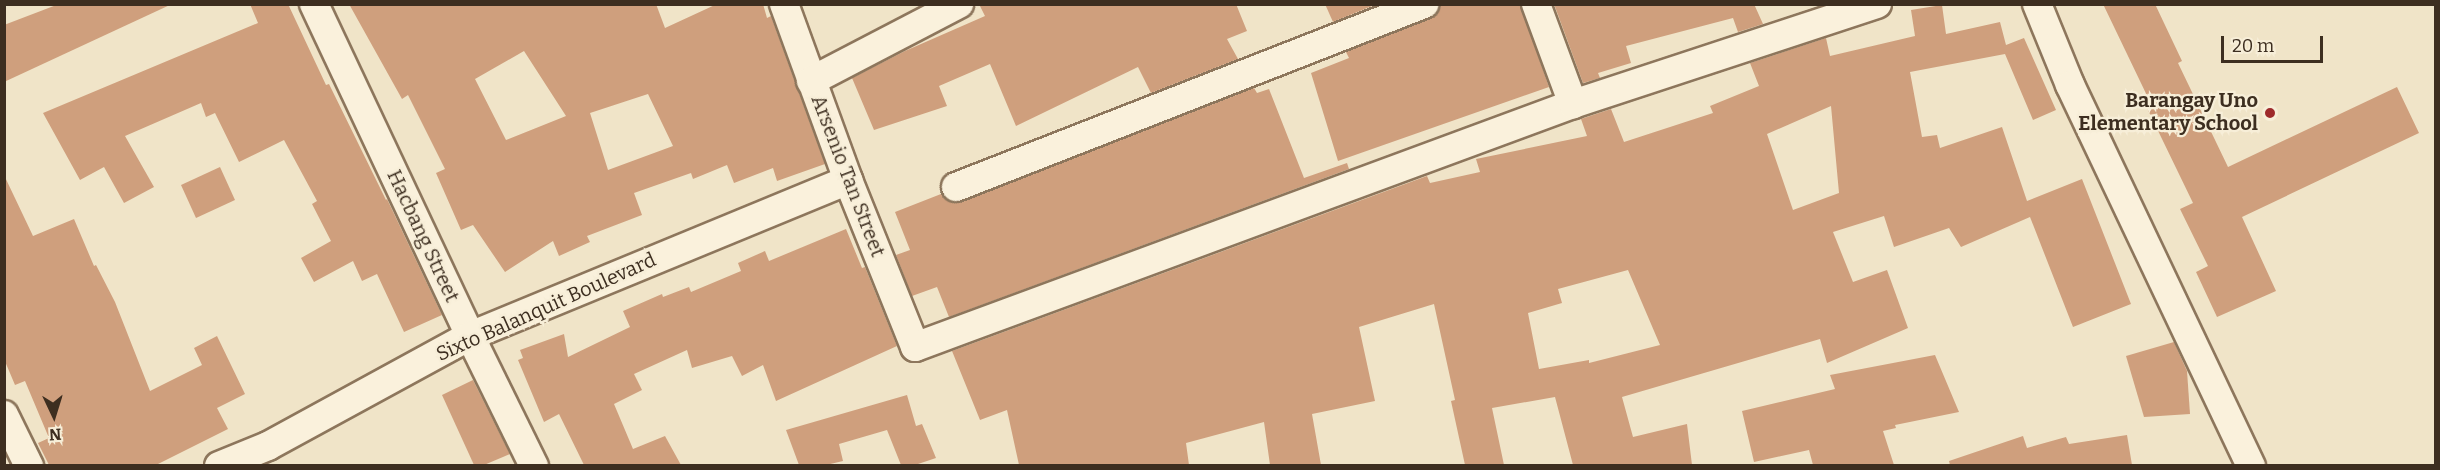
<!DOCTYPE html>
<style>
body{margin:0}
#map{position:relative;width:2440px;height:470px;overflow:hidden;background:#f0e4c8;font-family:Bitter,serif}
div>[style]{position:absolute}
.building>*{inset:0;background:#cf9f7d}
.roads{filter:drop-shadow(2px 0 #8d765c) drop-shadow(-2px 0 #8d765c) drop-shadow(0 2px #8d765c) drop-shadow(0 -2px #8d765c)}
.street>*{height:28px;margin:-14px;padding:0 14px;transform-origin:14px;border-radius:14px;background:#faf1dc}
.dots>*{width:16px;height:16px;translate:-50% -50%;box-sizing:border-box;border:3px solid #f7eed8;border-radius:50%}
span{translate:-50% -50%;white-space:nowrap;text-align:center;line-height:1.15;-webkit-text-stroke:4.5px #f7eed8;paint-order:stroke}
.poi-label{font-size:20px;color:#3d2e20;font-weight:700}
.right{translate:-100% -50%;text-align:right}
.street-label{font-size:20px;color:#3d2e20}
.frame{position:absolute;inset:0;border:6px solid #3d2e20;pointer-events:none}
.north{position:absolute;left:24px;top:386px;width:60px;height:60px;-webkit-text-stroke:4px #f7eed8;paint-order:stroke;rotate:176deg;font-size:16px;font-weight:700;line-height:24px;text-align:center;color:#3d2e20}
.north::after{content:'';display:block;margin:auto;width:21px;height:27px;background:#3d2e20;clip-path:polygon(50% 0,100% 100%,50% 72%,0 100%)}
.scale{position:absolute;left:2221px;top:36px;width:102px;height:27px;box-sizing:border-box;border:3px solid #3d2e20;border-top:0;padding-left:8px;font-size:18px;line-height:21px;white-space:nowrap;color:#3d2e20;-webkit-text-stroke:4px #f7eed8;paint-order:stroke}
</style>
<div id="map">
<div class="building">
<div style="clip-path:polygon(59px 4px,172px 4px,4px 82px,4px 25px)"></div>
<div style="clip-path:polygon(250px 4px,288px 4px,326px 85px,329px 84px,386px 200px,387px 199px,442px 315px,404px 332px,377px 274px,362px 281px,353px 261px,314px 282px,301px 258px,331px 241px,312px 204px,317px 201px,284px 140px,239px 162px,215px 113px,206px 117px,201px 103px,125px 136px,154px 187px,124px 203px,104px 167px,80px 180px,43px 113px,258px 23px)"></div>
<div style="clip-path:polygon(evenodd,349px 4px,656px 4px,665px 28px,717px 4px,763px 4px,767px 18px,771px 16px,825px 164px,777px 181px,773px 168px,734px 183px,727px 165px,693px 179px,691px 173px,634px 193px,642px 215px,587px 236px,590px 242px,559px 256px,553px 241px,505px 272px,473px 225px,461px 230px,436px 173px,445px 169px,408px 95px,402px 99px,349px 4px,524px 51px,566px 116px,506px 140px,475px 79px,524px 51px,349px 4px,648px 94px,673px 146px,608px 170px,590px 113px,648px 94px)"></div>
<div style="clip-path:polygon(979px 4px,1236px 4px,1247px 31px,1227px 39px,1238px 59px,1151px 93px,1138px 67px,1016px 126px,990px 64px,939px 86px,947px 106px,874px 130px,852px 78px,905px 51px,985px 16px)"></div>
<div style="clip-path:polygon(1325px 4px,1377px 4px,1333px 22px)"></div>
<div style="clip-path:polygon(1440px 4px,1520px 4px,1549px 87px,1338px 161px,1311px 73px,1349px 58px,1346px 52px,1430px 19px,1437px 14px)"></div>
<div style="clip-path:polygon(1554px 4px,1754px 4px,1763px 24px,1738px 32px,1733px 18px,1626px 46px,1631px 63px,1598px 73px,1600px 78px,1583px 83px)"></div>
<div style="clip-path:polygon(2103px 4px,2155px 4px,2182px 61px,2178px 63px,2228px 167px,2397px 87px,2419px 133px,2242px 217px,2276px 291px,2217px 317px,2196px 272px,2208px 266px,2180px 209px,2193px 203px,2147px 108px,2152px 106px)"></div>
<div style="clip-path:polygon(evenodd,1942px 5px,1946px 34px,2000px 22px,2006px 45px,2024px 38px,2056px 110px,2033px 120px,2005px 54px,1910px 72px,1922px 137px,1937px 135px,1940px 148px,2002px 127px,2027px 201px,2082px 179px,2131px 304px,2073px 327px,2030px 217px,1961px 247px,1949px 228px,1894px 247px,1884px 216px,1833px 232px,1853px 282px,1887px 270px,1908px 328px,1827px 363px,1820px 339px,1622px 397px,1633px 437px,1687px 424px,1692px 465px,1573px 465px,1555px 397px,1492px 408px,1504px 465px,1465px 465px,1451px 401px,1455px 400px,1434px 304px,1359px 327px,1375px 401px,1312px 414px,1321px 465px,1270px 465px,1264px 422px,1186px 443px,1189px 465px,1019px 465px,1007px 410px,980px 420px,952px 351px,1427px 176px,1430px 183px,1480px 172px,1476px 159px,1587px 136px,1581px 119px,1611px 109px,1624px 142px,1713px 113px,1710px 106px,1759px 86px,1750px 63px,1826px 38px,1830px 56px,1915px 36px,1911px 10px,1942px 5px,1831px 106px,1839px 193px,1793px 210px,1767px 134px,1831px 106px,1942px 5px,1628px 270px,1660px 345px,1589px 363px,1589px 360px,1539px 369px,1528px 313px,1562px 303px,1558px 289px,1628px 270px)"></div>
<div style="clip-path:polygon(1254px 88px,1257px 93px,1269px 89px,1304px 178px,1347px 163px,1349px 169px,949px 317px,937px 287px,912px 296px,896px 255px,910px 250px,895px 212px,941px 194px,953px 203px,962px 202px)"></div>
<div style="clip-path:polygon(220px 167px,235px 200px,196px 218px,181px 185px)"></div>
<div style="clip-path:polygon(4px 175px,33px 236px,74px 219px,94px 266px,96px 265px,115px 302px,150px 391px,202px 365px,194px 348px,217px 336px,245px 394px,217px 408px,228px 429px,156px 465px,49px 465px,38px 443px,49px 438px,25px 381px,15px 385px,4px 359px)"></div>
<div style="clip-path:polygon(846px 229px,862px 268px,865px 267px,897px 346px,776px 401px,763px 365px,742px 376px,732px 356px,692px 368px,687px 350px,634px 374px,642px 390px,614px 404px,633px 449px,665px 436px,681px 465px,584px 465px,559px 414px,544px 422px,518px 360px,523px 358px,520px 350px,564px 334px,568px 357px,630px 327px,623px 311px,662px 294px,663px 297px,689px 287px,691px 292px,741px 271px,738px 263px,765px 251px,769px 261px)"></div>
<div style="clip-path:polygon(2174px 342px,2187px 371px,2190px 414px,2144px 417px,2126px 356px)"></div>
<div style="clip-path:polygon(1935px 355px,1959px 412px,1895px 425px,1896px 428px,1883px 431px,1894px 465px,1813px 465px,1809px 450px,1754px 462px,1742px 411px,1835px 389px,1830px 375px)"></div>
<div style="clip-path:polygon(473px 380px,510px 454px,484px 465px,474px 465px,442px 395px)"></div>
<div style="clip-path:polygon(907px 395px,916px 426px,922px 424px,936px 458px,915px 465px,901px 465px,887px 430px,839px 444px,843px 461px,826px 465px,799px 465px,786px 430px)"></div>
<div style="clip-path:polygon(2127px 435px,2132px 465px,1950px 465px,1949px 461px,2023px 436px,2027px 448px,2066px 437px,2069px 444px)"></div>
</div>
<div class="roads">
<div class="street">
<div style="left:314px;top:4px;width:367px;rotate:64.8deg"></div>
<div style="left:470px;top:336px;width:145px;rotate:63.8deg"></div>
<div style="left:784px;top:4px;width:187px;rotate:70deg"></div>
<div style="left:848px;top:180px;width:180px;rotate:68.1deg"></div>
<div style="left:915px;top:347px;width:701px;rotate:-20.27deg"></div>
<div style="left:1573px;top:104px;width:320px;rotate:-18.2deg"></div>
<div style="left:1536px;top:4px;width:107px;rotate:69.7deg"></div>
<div style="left:2037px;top:4px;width:87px;rotate:67.8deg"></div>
<div style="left:2070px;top:85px;width:422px;rotate:64.6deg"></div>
<div style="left:811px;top:81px;width:167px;rotate:-27.5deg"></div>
<div style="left:956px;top:187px;width:503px;rotate:-21.36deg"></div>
<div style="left:4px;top:415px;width:57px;rotate:63.9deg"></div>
<div style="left:219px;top:466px;width:53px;rotate:-22.2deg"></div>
<div style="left:268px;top:446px;width:230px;rotate:-28.6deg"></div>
<div style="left:470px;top:336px;width:409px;rotate:-22.4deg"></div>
</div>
</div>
<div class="dots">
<div style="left:2270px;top:113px;background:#9e2a2b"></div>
</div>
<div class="poi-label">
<span class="right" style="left:2258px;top:112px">Barangay Uno<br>Elementary School</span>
</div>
<div class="street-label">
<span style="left:848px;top:176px;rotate:69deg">Arsenio Tan Street</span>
<span style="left:423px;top:236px;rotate:65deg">Hacbang Street</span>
<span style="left:546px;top:307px;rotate:-24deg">Sixto Balanquit Boulevard</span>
</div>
<div class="frame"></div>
<div class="north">N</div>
<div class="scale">20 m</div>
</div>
